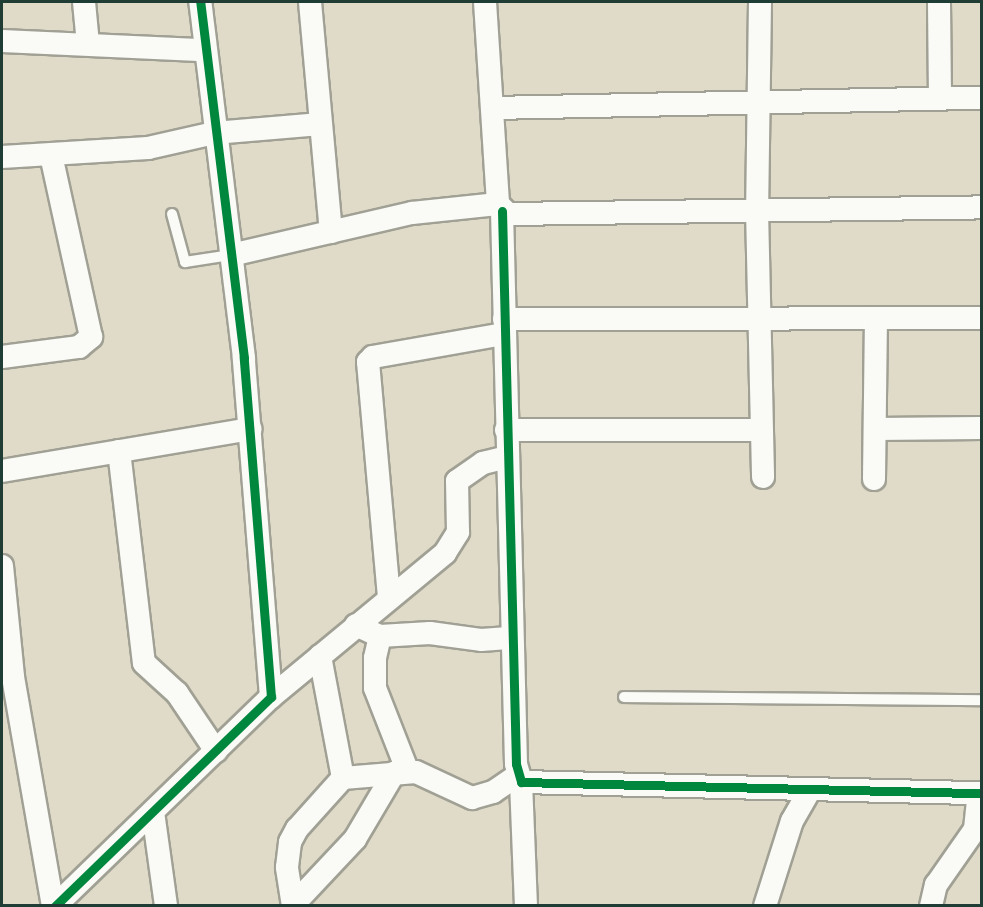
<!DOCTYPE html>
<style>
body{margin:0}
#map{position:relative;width:983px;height:907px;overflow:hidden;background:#e0dbc8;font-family:Dekko,sans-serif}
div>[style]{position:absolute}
.roads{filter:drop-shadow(2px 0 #a0a094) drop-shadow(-2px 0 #a0a094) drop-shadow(0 2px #a0a094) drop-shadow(0 -2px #a0a094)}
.service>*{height:10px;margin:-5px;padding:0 5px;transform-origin:5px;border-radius:5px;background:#fafaf7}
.minor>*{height:22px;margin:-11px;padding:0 11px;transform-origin:11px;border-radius:11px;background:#fafaf7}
.cycleway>*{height:9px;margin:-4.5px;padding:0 4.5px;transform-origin:4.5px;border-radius:4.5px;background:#00873e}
span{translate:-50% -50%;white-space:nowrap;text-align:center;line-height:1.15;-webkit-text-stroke:5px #fff;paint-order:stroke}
.frame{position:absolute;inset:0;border:3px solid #1f3d34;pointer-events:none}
</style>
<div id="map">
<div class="roads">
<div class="service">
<div style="left:172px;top:214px;width:50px;rotate:74.8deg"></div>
<div style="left:185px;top:262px;width:47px;rotate:-8.7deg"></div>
<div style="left:624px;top:697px;width:358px;rotate:0.5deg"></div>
</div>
<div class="minor">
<div style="left:84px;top:2px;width:42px;rotate:84.6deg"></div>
<div style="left:310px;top:2px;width:231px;rotate:84.8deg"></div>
<div style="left:485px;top:2px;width:202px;rotate:86.3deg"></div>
<div style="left:498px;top:204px;width:14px;rotate:45deg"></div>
<div style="left:508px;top:214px;width:474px;rotate:-0.8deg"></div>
<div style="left:760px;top:2px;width:208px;rotate:90.8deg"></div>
<div style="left:757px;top:210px;width:267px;rotate:88.7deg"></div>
<div style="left:939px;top:2px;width:96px;rotate:89.4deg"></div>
<div style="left:2px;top:41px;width:202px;rotate:2.6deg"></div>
<div style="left:492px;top:108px;width:490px;rotate:-1.2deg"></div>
<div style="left:2px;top:157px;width:146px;rotate:-3.5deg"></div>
<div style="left:148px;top:148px;width:68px;rotate:-12.8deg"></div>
<div style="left:214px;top:133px;width:107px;rotate:-4.8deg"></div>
<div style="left:502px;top:211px;width:553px;rotate:88.55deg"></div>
<div style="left:516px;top:764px;width:19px;rotate:74deg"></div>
<div style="left:521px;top:782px;width:461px;rotate:1.4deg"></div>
<div style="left:231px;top:255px;width:186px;rotate:-13.1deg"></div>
<div style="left:412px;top:213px;width:86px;rotate:-6deg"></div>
<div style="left:504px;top:319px;width:478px;rotate:-0.1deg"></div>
<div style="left:2px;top:357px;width:78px;rotate:-7.4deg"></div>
<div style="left:79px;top:347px;width:16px;rotate:-40deg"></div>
<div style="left:91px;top:337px;width:186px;rotate:-102.4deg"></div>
<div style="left:875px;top:429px;width:107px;rotate:-0.5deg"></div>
<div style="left:506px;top:430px;width:255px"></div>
<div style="left:119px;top:451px;width:213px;rotate:83.3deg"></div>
<div style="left:144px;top:663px;width:45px;rotate:42.3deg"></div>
<div style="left:177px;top:693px;width:70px;rotate:56.1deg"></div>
<div style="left:2px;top:471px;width:252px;rotate:-9.6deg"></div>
<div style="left:874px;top:479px;width:160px;rotate:-89.3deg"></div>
<div style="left:2px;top:566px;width:112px;rotate:84.3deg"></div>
<div style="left:13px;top:677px;width:232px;rotate:80.1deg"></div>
<div style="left:389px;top:597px;width:236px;rotate:-95.1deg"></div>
<div style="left:368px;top:362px;width:7px;rotate:-45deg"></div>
<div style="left:373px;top:357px;width:133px;rotate:-10deg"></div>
<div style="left:356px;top:625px;width:26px;rotate:25deg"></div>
<div style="left:380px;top:636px;width:50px;rotate:-3.4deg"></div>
<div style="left:430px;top:633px;width:51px;rotate:7.8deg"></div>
<div style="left:481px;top:640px;width:31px;rotate:-4deg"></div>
<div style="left:380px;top:636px;width:23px;rotate:103deg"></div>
<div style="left:375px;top:658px;width:30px;rotate:90deg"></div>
<div style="left:375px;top:688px;width:90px;rotate:68.6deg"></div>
<div style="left:271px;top:697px;width:226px;rotate:-39.6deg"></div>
<div style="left:445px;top:553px;width:25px;rotate:-58deg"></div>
<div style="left:458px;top:532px;width:51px;rotate:-91.1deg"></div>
<div style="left:457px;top:481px;width:32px;rotate:-35deg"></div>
<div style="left:483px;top:463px;width:25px;rotate:-14deg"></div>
<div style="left:343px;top:778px;width:73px;rotate:-4.7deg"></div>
<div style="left:416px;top:772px;width:62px;rotate:24.9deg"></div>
<div style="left:472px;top:798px;width:22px;rotate:-16deg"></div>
<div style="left:493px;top:792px;width:30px;rotate:-34deg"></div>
<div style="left:521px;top:782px;width:124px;rotate:87.7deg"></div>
<div style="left:153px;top:812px;width:95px;rotate:82.1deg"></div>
<div style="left:293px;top:905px;width:91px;rotate:-46.8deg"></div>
<div style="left:355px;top:839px;width:77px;rotate:-59.4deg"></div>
<div style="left:55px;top:906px;width:301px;rotate:-44.1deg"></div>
<div style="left:271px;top:697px;width:340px;rotate:-94.6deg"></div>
<div style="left:244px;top:358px;width:359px;rotate:-97deg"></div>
<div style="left:293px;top:906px;width:39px;rotate:-99deg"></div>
<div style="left:287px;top:867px;width:25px;rotate:-83deg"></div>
<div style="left:290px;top:842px;width:15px;rotate:-62deg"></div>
<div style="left:297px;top:829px;width:69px;rotate:-48deg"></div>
<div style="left:343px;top:778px;width:124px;rotate:-100.7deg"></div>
<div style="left:765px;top:906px;width:89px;rotate:-72.4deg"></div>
<div style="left:792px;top:821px;width:34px;rotate:-60deg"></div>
<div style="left:931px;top:906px;width:22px;rotate:-77deg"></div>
<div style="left:936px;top:885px;width:68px;rotate:-55.1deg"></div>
<div style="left:975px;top:829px;width:36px;rotate:-84deg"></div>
</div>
</div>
<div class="cycleway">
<div style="left:502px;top:211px;width:553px;rotate:88.55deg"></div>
<div style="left:516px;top:764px;width:19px;rotate:74deg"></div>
<div style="left:521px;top:782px;width:461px;rotate:1.4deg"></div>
<div style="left:55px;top:906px;width:301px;rotate:-44.1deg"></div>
<div style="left:271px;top:697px;width:340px;rotate:-94.6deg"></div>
<div style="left:244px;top:358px;width:359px;rotate:-97deg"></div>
</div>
<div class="frame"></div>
</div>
